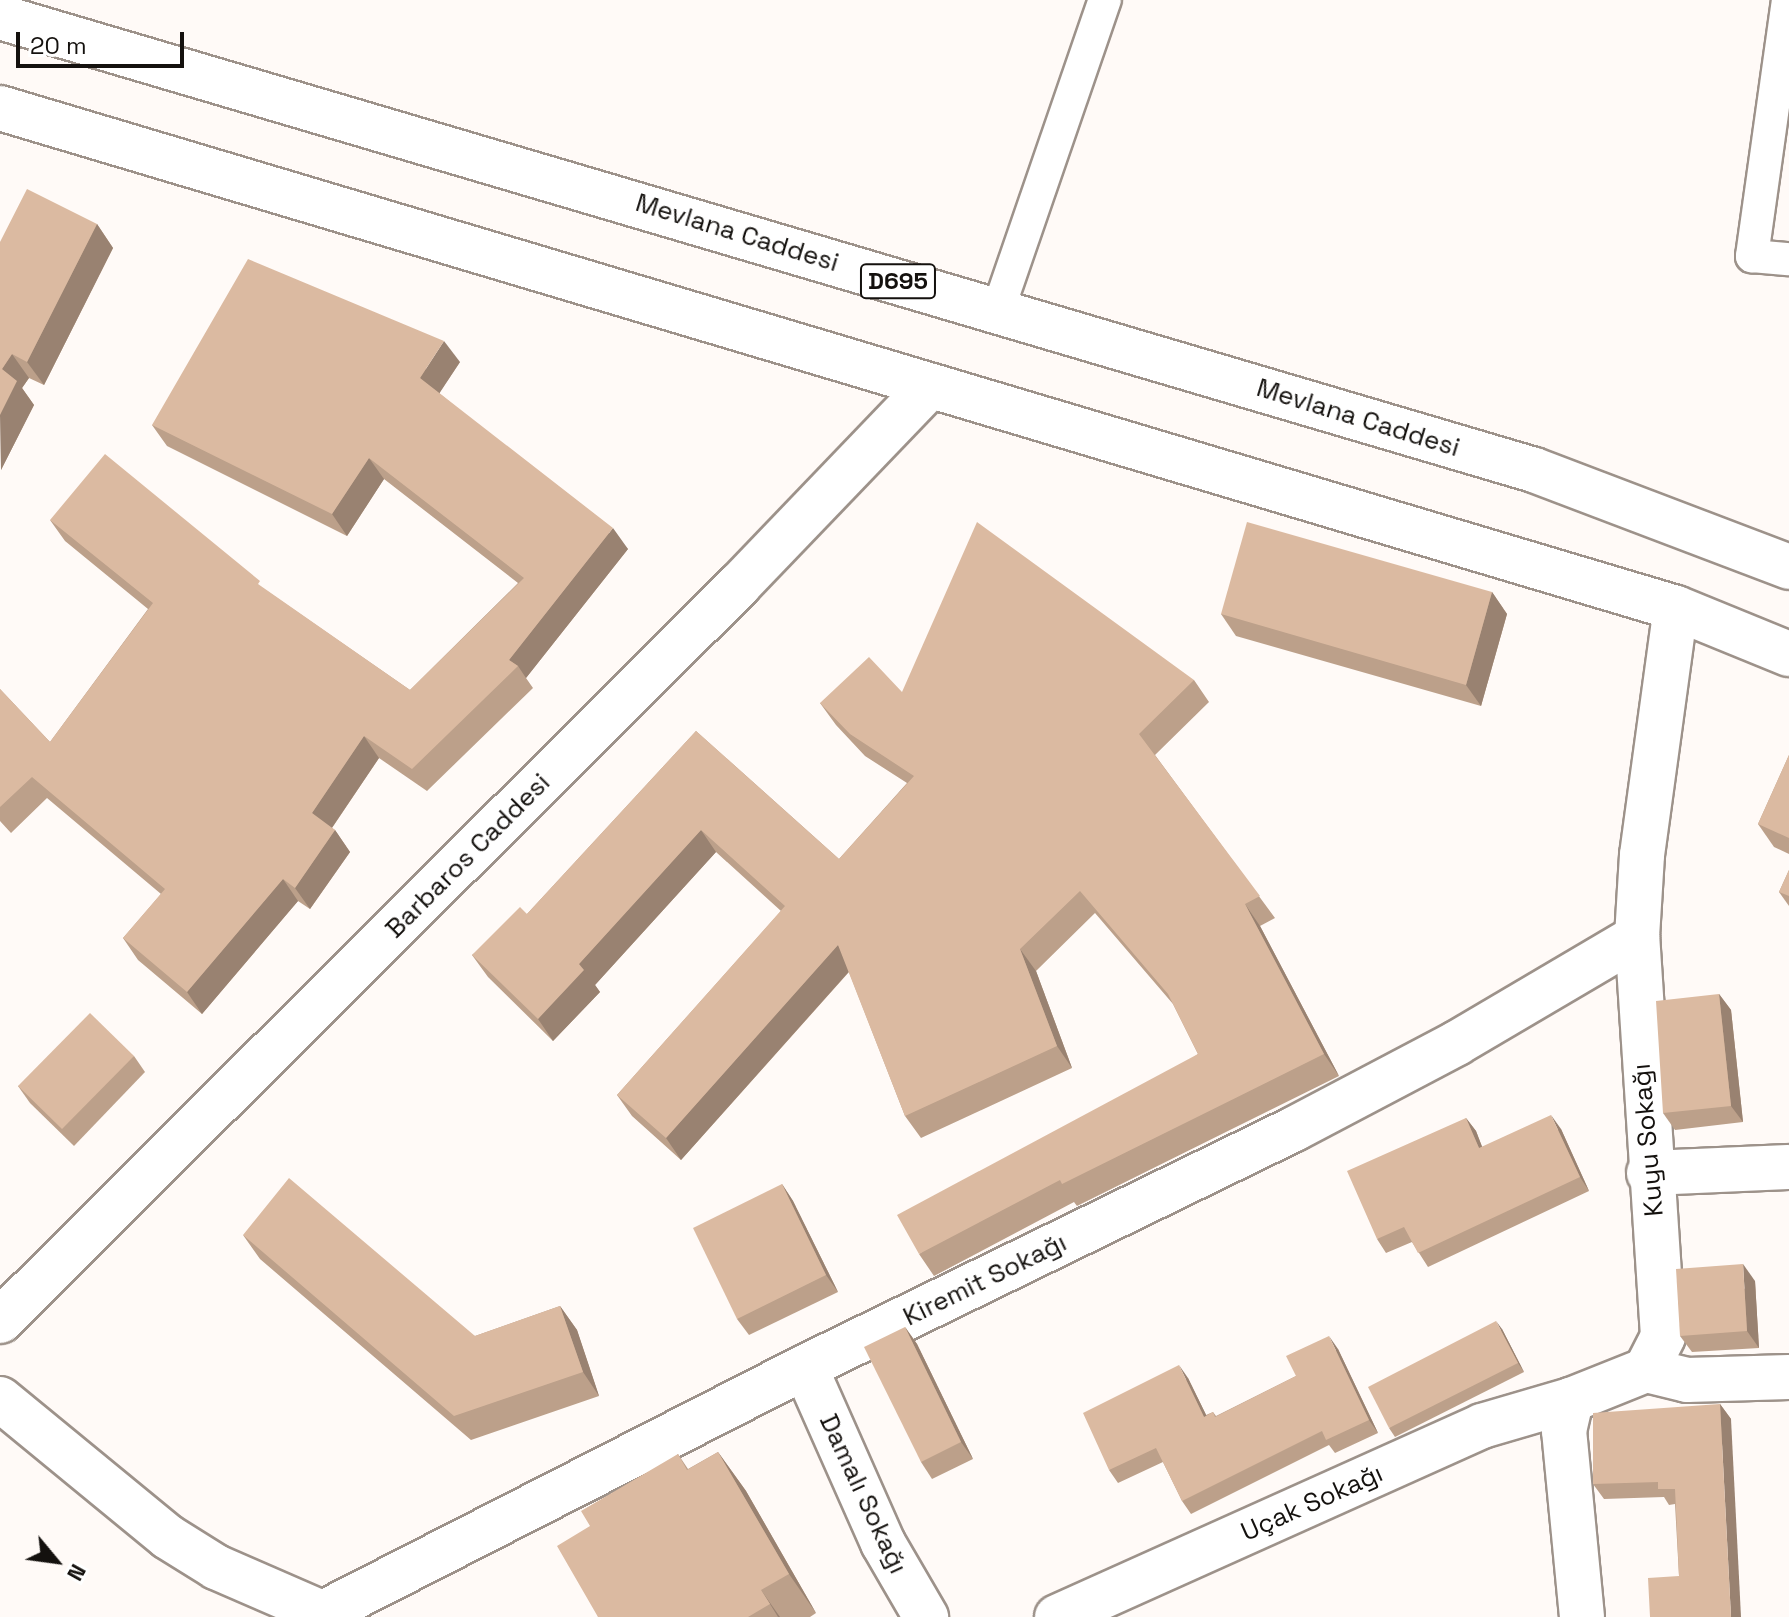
<!DOCTYPE html>
<meta charset="utf-8">
<style>
body{margin:0}
#map{position:relative;width:1789px;height:1617px;overflow:hidden;background:#fffaf7;font-family:"Space Grotesk",sans-serif}
div>[style]{position:absolute}
.roads{filter:drop-shadow(2px 0 #9d928a) drop-shadow(-2px 0 #9d928a) drop-shadow(0 2px #9d928a) drop-shadow(0 -2px #9d928a)}
.service>*{height:32px;margin:-16px;padding:0 16px;transform-origin:16px;border-radius:16px;background:#fff}
.minor>*{height:44px;margin:-22px;padding:0 22px;transform-origin:22px;border-radius:22px;background:#fff}
.tertiary>*{height:44px;margin:-22px;padding:0 22px;transform-origin:22px;border-radius:22px;background:#fff}
.primary>*{height:44px;margin:-22px;padding:0 22px;transform-origin:22px;border-radius:22px;background:#fff}
.wall>*{inset:0;background:#bca08a}
.shaded-wall>*{inset:0;background:#998271}
.building>*{inset:0;background:#dbbaa1}
span{translate:-50% -50%;white-space:nowrap;text-align:center;line-height:1.15;-webkit-text-stroke:6px #fff;paint-order:stroke}
.shield-label span{padding:2px 6px;background:#fff;border:2px solid;border-radius:6px;-webkit-text-stroke-width:0}
.shield-label{font-size:24px;color:#14110e;font-weight:700}
.street-label{font-size:26px;color:#14110e}
.north{position:absolute;left:16px;top:1521px;width:80px;height:80px;-webkit-text-stroke:6px #fff;paint-order:stroke;rotate:119deg;font-size:22px;font-weight:700;line-height:32px;text-align:center;color:#14110e}
.north::after{content:'';display:block;margin:auto;width:28px;height:36px;background:#14110e;clip-path:polygon(50% 0,100% 100%,50% 72%,0 100%)}
.scale{position:absolute;left:16px;top:32px;width:168px;height:36px;box-sizing:border-box;border:4px solid #14110e;border-top:0;padding-left:10px;font-size:24px;line-height:28px;white-space:nowrap;color:#14110e;-webkit-text-stroke:6px #fff;paint-order:stroke}
</style>
<div id="map">
<div class="roads">
<div class="service">
<div style="left:1788px;top:0;width:259px;rotate:98deg"></div>
<div style="left:1752px;top:256px;width:37px;rotate:5deg"></div>
<div style="left:998px;top:310px;width:328px;rotate:-71deg"></div>
</div>
<div class="minor">
<div style="left:805px;top:1367px;width:193px;rotate:66.1deg"></div>
<div style="left:883px;top:1543px;width:86px;rotate:59.8deg"></div>
<div style="left:1646px;top:1370px;width:42px;rotate:13.7deg"></div>
<div style="left:1687px;top:1380px;width:102px;rotate:-1.7deg"></div>
<div style="left:0;top:1399px;width:217px;rotate:39.4deg"></div>
<div style="left:168px;top:1537px;width:57px;rotate:32deg"></div>
<div style="left:216px;top:1567px;width:125px;rotate:23.5deg"></div>
<div style="left:327px;top:1611px;width:537px;rotate:-27.04deg"></div>
<div style="left:805px;top:1367px;width:544px;rotate:-25.95deg"></div>
<div style="left:1294px;top:1129px;width:184px;rotate:-27.8deg"></div>
<div style="left:1457px;top:1043px;width:209px;rotate:-30.5deg"></div>
<div style="left:1057px;top:1617px;width:466px;rotate:-24.2deg"></div>
<div style="left:1482px;top:1426px;width:93px;rotate:-16.3deg"></div>
<div style="left:1582px;top:1617px;width:187px;rotate:-95.5deg"></div>
<div style="left:1564px;top:1431px;width:32px;rotate:-77deg"></div>
<div style="left:1571px;top:1400px;width:81px;rotate:-21.8deg"></div>
<div style="left:1646px;top:1370px;width:38px;rotate:-63deg"></div>
<div style="left:1663px;top:1336px;width:400px;rotate:-93.7deg"></div>
<div style="left:1637px;top:937px;width:82px;rotate:-86.5deg"></div>
<div style="left:1642px;top:855px;width:249px;rotate:-82.2deg"></div>
</div>
<div class="tertiary">
<div style="left:1649px;top:1173px;width:140px;rotate:-2.5deg"></div>
<div style="left:0;top:1321px;width:1043px;rotate:-44.88deg"></div>
<div style="left:739px;top:585px;width:276px;rotate:-46.2deg"></div>
</div>
<div class="primary">
<div style="left:0;top:17px;width:1599px;rotate:16.45deg"></div>
<div style="left:1534px;top:470px;width:273px;rotate:20.8deg"></div>
<div style="left:0;top:108px;width:1749px;rotate:16.61deg"></div>
<div style="left:1676px;top:608px;width:122px;rotate:22.2deg"></div>
</div>
</div>
<div class="wall">
<div style="clip-path:polygon(97px 224px,113px 248px,44px 385px,29px 378px,22px 388px,34px 405px,1px 470px,0 242px)"></div>
<div style="clip-path:polygon(460px 362px,439px 393px,628px 549px,526px 678px,533px 688px,427px 791px,379px 758px,332px 828px,335px 830px,350px 852px,310px 909px,298px 901px,202px 1014px,138px 960px,123px 938px,161px 894px,47px 798px,11px 833px,0 821px,0 689px,50px 742px,148px 609px,65px 541px,50px 520px,267px 591px,410px 690px,518px 583px,384px 479px,347px 536px,167px 446px,152px 425px)"></div>
<div style="clip-path:polygon(1492px 592px,1507px 614px,1481px 706px,1236px 636px,1221px 614px)"></div>
<div style="clip-path:polygon(1194px 680px,1209px 702px,1155px 755px,1275px 918px,1260px 926px,1339px 1076px,1077px 1206px,1074px 1202px,934px 1276px,919px 1254px,1198px 1054px,1173px 1004px,1095px 913px,1036px 971px,1072px 1068px,921px 1138px,905px 1116px,849px 972px,681px 1160px,632px 1116px,617px 1095px,781px 911px,716px 852px,595px 985px,600px 992px,553px 1041px,488px 977px,472px 955px,527px 914px,696px 731px,839px 859px,907px 783px,865px 756px,836px 725px,820px 703px,902px 692px)"></div>
<div style="clip-path:polygon(1789px 755px,1789px 854px,1774px 847px,1758px 824px)"></div>
<div style="clip-path:polygon(1789px 870px,1789px 906px,1779px 892px)"></div>
<div style="clip-path:polygon(1719px 994px,1731px 1010px,1743px 1122px,1675px 1130px,1663px 1113px)"></div>
<div style="clip-path:polygon(134px 1056px,145px 1072px,74px 1146px,30px 1103px,18px 1086px)"></div>
<div style="clip-path:polygon(1466px 1118px,1476px 1131px,1482px 1147px,1561px 1129px,1589px 1191px,1428px 1267px,1412px 1242px,1386px 1253px,1377px 1239px)"></div>
<div style="clip-path:polygon(782px 1184px,793px 1201px,838px 1292px,749px 1335px,737px 1319px)"></div>
<div style="clip-path:polygon(243px 1235px,475px 1336px,560px 1306px,577px 1330px,599px 1396px,471px 1440px,260px 1259px)"></div>
<div style="clip-path:polygon(1755px 1281px,1759px 1348px,1692px 1352px,1680px 1336px)"></div>
<div style="clip-path:polygon(905px 1327px,917px 1344px,973px 1459px,932px 1479px,921px 1462px)"></div>
<div style="clip-path:polygon(1502px 1329px,1524px 1372px,1395px 1437px,1389px 1428px)"></div>
<div style="clip-path:polygon(1338px 1349px,1378px 1433px,1335px 1453px,1329px 1445px,1191px 1514px,1182px 1501px,1163px 1462px,1118px 1483px,1109px 1470px,1188px 1378px,1206px 1415px,1213px 1412px,1216px 1416px,1296px 1376px)"></div>
<div style="clip-path:polygon(1720px 1404px,1731px 1419px,1679px 1576px,1675px 1504px,1669px 1505px,1664px 1497px,1604px 1499px,1593px 1484px)"></div>
<div style="clip-path:polygon(718px 1452px,746px 1491px,816px 1613px,810px 1617px,598px 1617px,590px 1526px,678px 1454px,688px 1469px)"></div>
</div>
<div class="shaded-wall">
<div style="clip-path:polygon(97px 224px,113px 248px,44px 385px,27px 362px)"></div>
<div style="clip-path:polygon(444px 341px,460px 362px,435px 400px,420px 378px)"></div>
<div style="clip-path:polygon(12px 354px,29px 378px,22px 388px,34px 405px,1px 470px,0 415px,2px 369px)"></div>
<div style="clip-path:polygon(369px 458px,384px 479px,347px 536px,332px 514px)"></div>
<div style="clip-path:polygon(613px 528px,628px 549px,526px 678px,518px 666px,509px 660px)"></div>
<div style="clip-path:polygon(1492px 592px,1507px 614px,1481px 706px,1466px 685px)"></div>
<div style="clip-path:polygon(364px 736px,379px 758px,327px 835px,312px 813px)"></div>
<div style="clip-path:polygon(335px 830px,350px 852px,310px 909px,295px 888px)"></div>
<div style="clip-path:polygon(701px 830px,716px 852px,595px 985px,600px 992px,553px 1041px,538px 1019px,579px 964px)"></div>
<div style="clip-path:polygon(283px 879px,298px 901px,202px 1014px,187px 992px)"></div>
<div style="clip-path:polygon(1245px 904px,1260px 926px,1339px 1076px,1324px 1054px)"></div>
<div style="clip-path:polygon(838px 945px,853px 967px,681px 1160px,666px 1138px)"></div>
<div style="clip-path:polygon(1020px 949px,1036px 971px,1072px 1068px,1057px 1046px)"></div>
<div style="clip-path:polygon(1719px 994px,1731px 1010px,1743px 1122px,1731px 1106px)"></div>
<div style="clip-path:polygon(1551px 1115px,1561px 1129px,1589px 1191px,1580px 1177px)"></div>
<div style="clip-path:polygon(1466px 1118px,1476px 1131px,1488px 1162px,1479px 1148px)"></div>
<div style="clip-path:polygon(782px 1184px,793px 1201px,838px 1292px,826px 1275px)"></div>
<div style="clip-path:polygon(1743px 1264px,1755px 1281px,1759px 1348px,1747px 1331px)"></div>
<div style="clip-path:polygon(560px 1306px,577px 1330px,599px 1396px,583px 1372px)"></div>
<div style="clip-path:polygon(1496px 1321px,1502px 1329px,1524px 1372px,1518px 1363px)"></div>
<div style="clip-path:polygon(905px 1327px,917px 1344px,973px 1459px,961px 1442px)"></div>
<div style="clip-path:polygon(1329px 1336px,1338px 1349px,1378px 1433px,1369px 1420px)"></div>
<div style="clip-path:polygon(1179px 1365px,1188px 1378px,1213px 1429px,1204px 1417px)"></div>
<div style="clip-path:polygon(1720px 1404px,1731px 1419px,1741px 1617px,1731px 1617px)"></div>
<div style="clip-path:polygon(718px 1452px,746px 1491px,816px 1613px,789px 1574px)"></div>
<div style="clip-path:polygon(761px 1590px,780px 1617px,778px 1617px,770px 1604px)"></div>
</div>
<div class="building">
<div style="clip-path:polygon(27px 189px,97px 224px,27px 362px,12px 354px,2px 369px,17px 381px,0 415px,0 242px)"></div>
<div style="clip-path:polygon(248px 259px,444px 341px,420px 378px,613px 528px,509px 660px,518px 666px,412px 769px,364px 736px,312px 813px,335px 830px,295px 888px,283px 879px,187px 992px,123px 938px,165px 889px,32px 777px,0 807px,0 689px,50px 742px,153px 603px,50px 520px,105px 454px,260px 581px,258px 584px,410px 690px,524px 578px,369px 458px,332px 514px,152px 425px)"></div>
<div style="clip-path:polygon(977px 522px,1194px 680px,1139px 734px,1260px 896px,1245px 904px,1324px 1054px,1062px 1184px,1060px 1180px,919px 1254px,897px 1215px,1198px 1054px,1168px 994px,1080px 891px,1020px 949px,1057px 1046px,905px 1116px,838px 945px,666px 1138px,617px 1095px,785px 906px,701px 830px,579px 964px,584px 970px,538px 1019px,472px 955px,520px 907px,527px 914px,696px 731px,839px 859px,914px 776px,850px 734px,820px 703px,869px 657px,902px 692px)"></div>
<div style="clip-path:polygon(1247px 522px,1492px 592px,1466px 685px,1221px 614px)"></div>
<div style="clip-path:polygon(1789px 755px,1789px 838px,1758px 824px)"></div>
<div style="clip-path:polygon(1789px 870px,1789px 896px,1779px 892px)"></div>
<div style="clip-path:polygon(1719px 994px,1731px 1106px,1663px 1113px,1656px 1001px)"></div>
<div style="clip-path:polygon(90px 1013px,134px 1056px,62px 1129px,18px 1086px)"></div>
<div style="clip-path:polygon(1551px 1115px,1580px 1177px,1418px 1253px,1404px 1227px,1377px 1239px,1347px 1171px,1466px 1118px,1479px 1148px)"></div>
<div style="clip-path:polygon(289px 1178px,475px 1336px,560px 1306px,583px 1372px,454px 1416px,243px 1235px)"></div>
<div style="clip-path:polygon(782px 1184px,826px 1275px,737px 1319px,693px 1228px)"></div>
<div style="clip-path:polygon(1743px 1264px,1747px 1331px,1680px 1336px,1676px 1269px)"></div>
<div style="clip-path:polygon(1496px 1321px,1518px 1363px,1389px 1428px,1368px 1387px)"></div>
<div style="clip-path:polygon(905px 1327px,961px 1442px,921px 1462px,864px 1347px)"></div>
<div style="clip-path:polygon(1329px 1336px,1369px 1420px,1326px 1440px,1322px 1431px,1182px 1501px,1156px 1448px,1109px 1470px,1083px 1413px,1179px 1365px,1204px 1417px,1213px 1412px,1215px 1417px,1296px 1376px,1286px 1356px)"></div>
<div style="clip-path:polygon(1720px 1404px,1731px 1617px,1650px 1617px,1648px 1578px,1679px 1576px,1675px 1489px,1658px 1489px,1658px 1482px,1593px 1484px,1593px 1413px)"></div>
<div style="clip-path:polygon(718px 1452px,789px 1574px,761px 1590px,770px 1604px,748px 1617px,598px 1617px,557px 1546px,590px 1526px,581px 1511px,678px 1454px,687px 1470px)"></div>
</div>
<div class="shield-label">
<span style="left:898px;top:281px">D695</span>
</div>
<div class="street-label">
<span style="left:737px;top:233px;rotate:17deg">Mevlana Caddesi</span>
<span style="left:1358px;top:418px;rotate:17deg">Mevlana Caddesi</span>
<span style="left:468px;top:856px;rotate:-45deg">Barbaros Caddesi</span>
<span style="left:1648px;top:1140px;rotate:-95deg">Kuyu Sokağı</span>
<span style="left:985px;top:1280px;rotate:-26deg">Kiremit Sokağı</span>
<span style="left:863px;top:1494px;rotate:65deg">Damalı Sokağı</span>
<span style="left:1312px;top:1503px;rotate:-24deg">Uçak Sokağı</span>
</div>
<div class="north">N</div>
<div class="scale">20 m</div>
</div>
